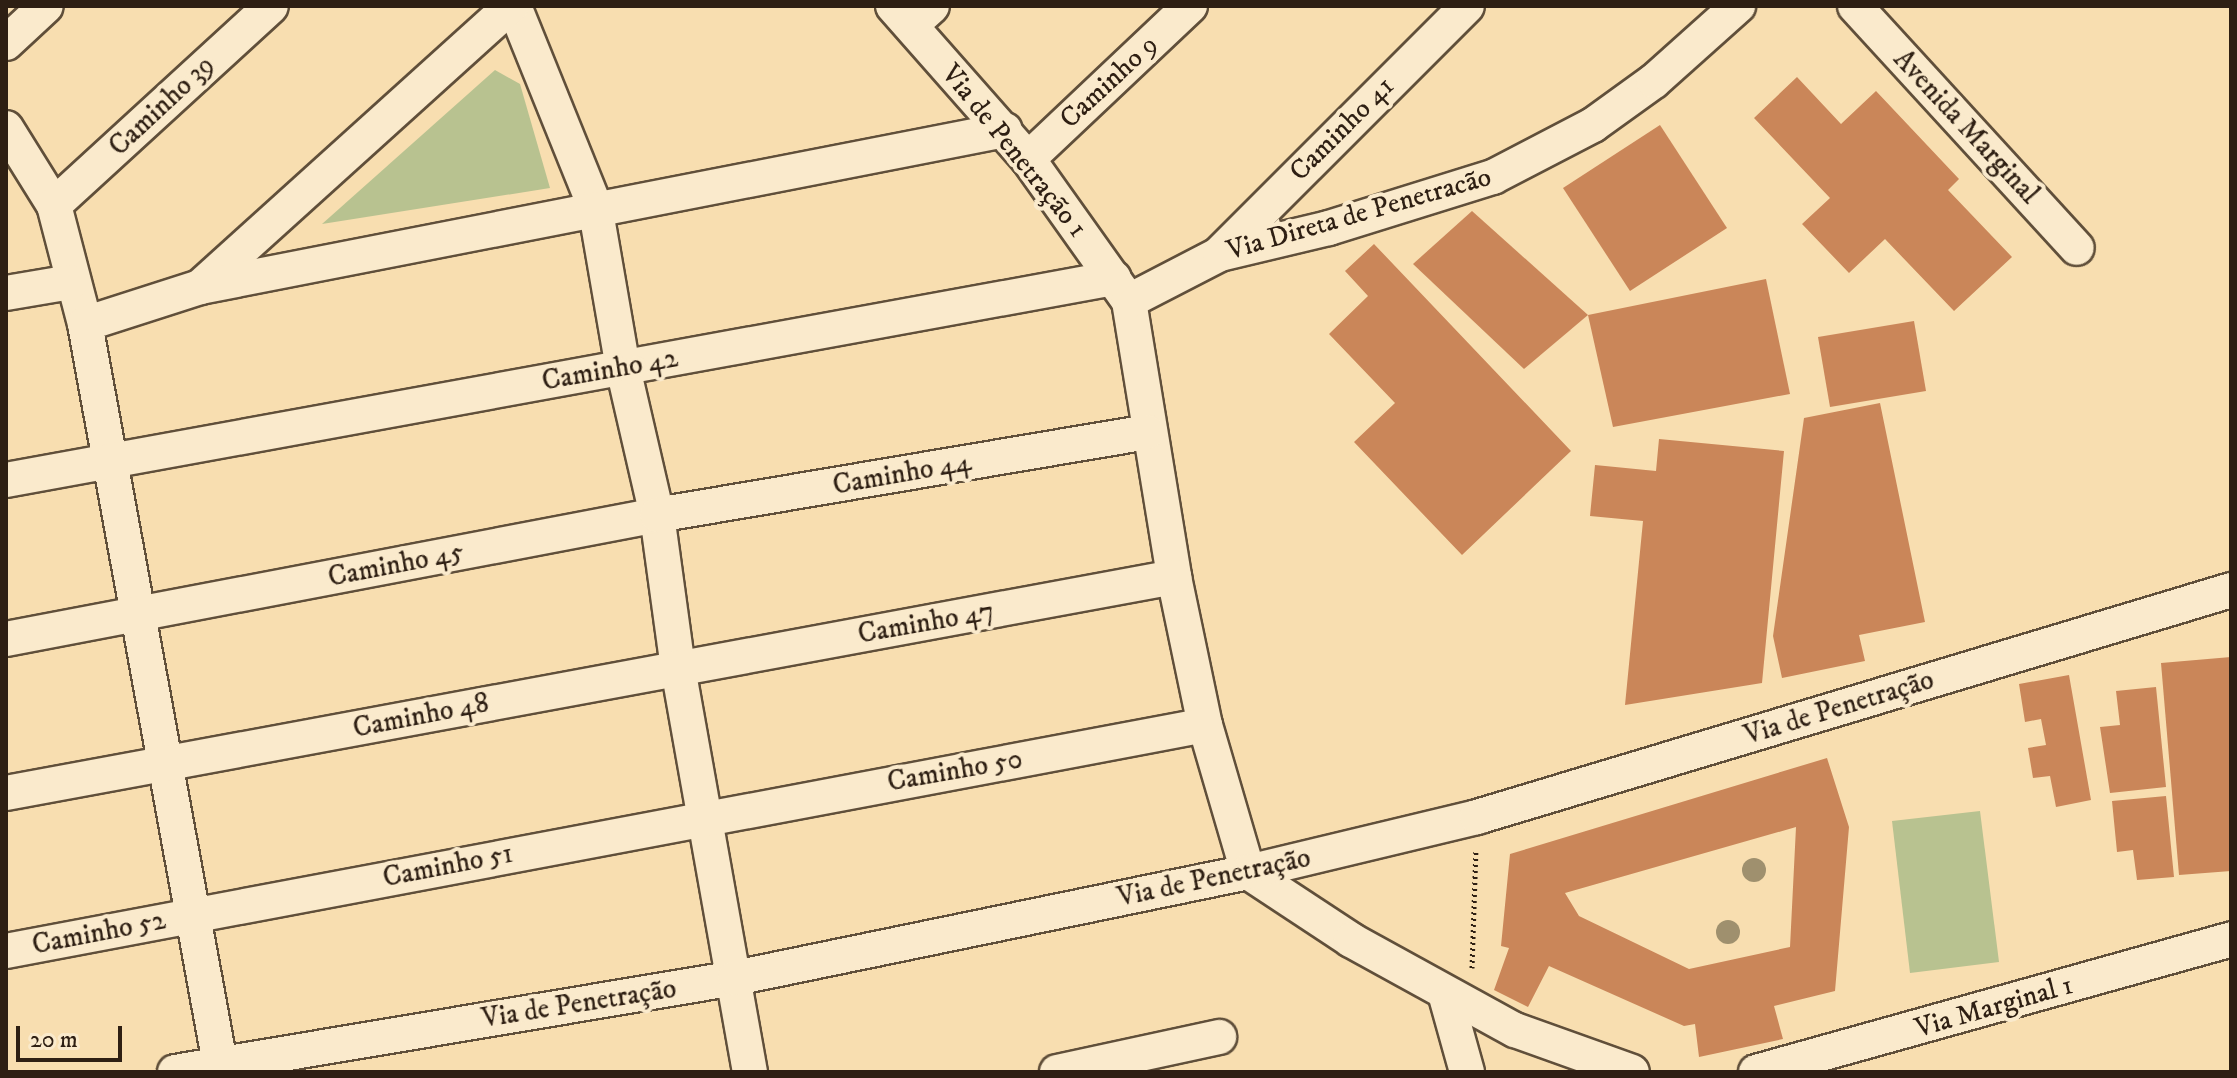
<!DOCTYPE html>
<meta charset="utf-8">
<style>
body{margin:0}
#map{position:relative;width:2237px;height:1078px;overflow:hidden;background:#f8deb0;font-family:"IM FELL DW Pica",serif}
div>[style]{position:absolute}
.green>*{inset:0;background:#b8c290}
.building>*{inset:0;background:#ca8659}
.path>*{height:5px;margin-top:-2.5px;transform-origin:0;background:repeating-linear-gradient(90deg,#2e1f13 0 2px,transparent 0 6px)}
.roads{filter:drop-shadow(2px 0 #604f3a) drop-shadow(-2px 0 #604f3a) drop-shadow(0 2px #604f3a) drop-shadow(0 -2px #604f3a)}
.street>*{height:34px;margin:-17px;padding:0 17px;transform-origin:17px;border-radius:17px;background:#faeacc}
.trees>*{width:24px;height:24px;margin:-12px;border-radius:50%;background:#9f906e}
span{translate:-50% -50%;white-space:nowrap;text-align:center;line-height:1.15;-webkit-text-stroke:8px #faeacc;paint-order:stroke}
.street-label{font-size:28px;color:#2e1f13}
.frame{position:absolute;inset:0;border:8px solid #2e1f13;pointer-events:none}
.scale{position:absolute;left:16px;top:1026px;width:106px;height:36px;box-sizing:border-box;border:4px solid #2e1f13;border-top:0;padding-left:10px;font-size:24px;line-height:28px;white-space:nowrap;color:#2e1f13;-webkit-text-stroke:6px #faeacc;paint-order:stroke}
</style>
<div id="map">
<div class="green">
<div style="clip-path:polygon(495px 70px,520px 84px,550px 188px,322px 224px)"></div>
<div style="clip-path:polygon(1980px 811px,1999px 962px,1910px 973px,1892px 821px)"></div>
</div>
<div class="building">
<div style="clip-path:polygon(1797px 77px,1841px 124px,1876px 91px,1959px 179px,1948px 190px,2012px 257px,1954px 311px,1885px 239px,1849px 273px,1802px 224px,1830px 198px,1754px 118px)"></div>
<div style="clip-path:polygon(1660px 125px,1727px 228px,1630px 291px,1563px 188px)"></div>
<div style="clip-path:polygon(1472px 211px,1588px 315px,1524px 369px,1413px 264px)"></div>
<div style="clip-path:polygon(1374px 244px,1571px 451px,1462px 555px,1354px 442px,1395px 403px,1329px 334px,1368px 296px,1345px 271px)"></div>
<div style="clip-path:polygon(1766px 279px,1790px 394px,1613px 427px,1588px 315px)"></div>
<div style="clip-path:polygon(1914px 321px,1926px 391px,1830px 407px,1818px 337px)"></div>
<div style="clip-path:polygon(1880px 403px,1925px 622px,1859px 635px,1865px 661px,1782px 678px,1773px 636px,1804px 418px)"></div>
<div style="clip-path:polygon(1659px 439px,1784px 451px,1762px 683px,1625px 705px,1643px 521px,1590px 516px,1595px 465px,1656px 471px)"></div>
<div style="clip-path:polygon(2231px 657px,2231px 871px,2179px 875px,2161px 663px)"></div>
<div style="clip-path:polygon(2069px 675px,2091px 800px,2056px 807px,2050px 776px,2033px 778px,2028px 748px,2046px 745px,2041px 719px,2025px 722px,2019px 684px)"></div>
<div style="clip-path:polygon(2156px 687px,2166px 787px,2110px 793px,2100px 727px,2120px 725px,2116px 691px)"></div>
<div style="clip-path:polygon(evenodd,1827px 758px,1849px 827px,1835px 991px,1774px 1006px,1783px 1039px,1699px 1057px,1695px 1024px,1684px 1026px,1549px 966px,1528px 1007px,1494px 990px,1509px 948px,1501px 946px,1510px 854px,1827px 758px,1796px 827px,1790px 947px,1689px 969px,1579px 916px,1565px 893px,1796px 827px)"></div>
<div style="clip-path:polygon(2166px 796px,2174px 877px,2137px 880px,2133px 850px,2117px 852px,2112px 801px)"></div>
</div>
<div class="path">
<div style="left:1472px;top:968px;width:118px;rotate:-88.1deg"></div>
</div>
<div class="roads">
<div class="street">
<div style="left:514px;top:6px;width:216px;rotate:68deg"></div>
<div style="left:595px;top:206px;width:164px;rotate:80.2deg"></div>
<div style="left:623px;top:368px;width:151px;rotate:77deg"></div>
<div style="left:657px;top:515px;width:154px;rotate:82.2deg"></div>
<div style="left:678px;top:668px;width:410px;rotate:79.9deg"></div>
<div style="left:893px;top:6px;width:204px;rotate:48.6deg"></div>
<div style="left:1028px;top:159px;width:174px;rotate:54.6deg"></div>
<div style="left:1129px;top:301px;width:280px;rotate:80.7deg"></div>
<div style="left:1174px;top:577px;width:151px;rotate:78.2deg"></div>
<div style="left:1205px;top:725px;width:153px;rotate:73.7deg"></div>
<div style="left:1248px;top:872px;width:123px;rotate:33.4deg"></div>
<div style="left:1351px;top:940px;width:187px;rotate:28.8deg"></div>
<div style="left:1515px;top:1030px;width:124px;rotate:19.7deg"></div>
<div style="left:1855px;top:6px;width:328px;rotate:47.5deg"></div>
<div style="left:911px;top:25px;width:28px;rotate:-42deg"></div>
<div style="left:6px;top:43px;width:54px;rotate:-42.8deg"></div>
<div style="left:6px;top:128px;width:91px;rotate:58.1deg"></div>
<div style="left:54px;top:205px;width:123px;rotate:75.4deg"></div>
<div style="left:85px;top:324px;width:752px;rotate:79.66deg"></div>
<div style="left:1028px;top:159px;width:223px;rotate:-43.4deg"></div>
<div style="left:54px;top:205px;width:294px;rotate:-42.5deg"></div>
<div style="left:1220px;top:253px;width:349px;rotate:-45deg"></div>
<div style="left:200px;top:287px;width:419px;rotate:-42.1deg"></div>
<div style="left:6px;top:293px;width:66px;rotate:-9.6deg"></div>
<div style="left:1129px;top:301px;width:102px;rotate:-27.3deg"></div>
<div style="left:1220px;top:254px;width:112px;rotate:-13.4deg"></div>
<div style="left:1329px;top:228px;width:172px;rotate:-17.3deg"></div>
<div style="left:1493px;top:177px;width:113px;rotate:-27.5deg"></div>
<div style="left:1593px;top:125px;width:75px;rotate:-35.8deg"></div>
<div style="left:1654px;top:81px;width:113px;rotate:-41.8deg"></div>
<div style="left:85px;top:324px;width:121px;rotate:-17.8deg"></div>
<div style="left:200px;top:287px;width:820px;rotate:-11.04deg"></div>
<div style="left:6px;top:480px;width:1126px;rotate:-10.33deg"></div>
<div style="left:6px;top:639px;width:663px;rotate:-10.78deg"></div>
<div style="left:657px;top:515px;width:497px;rotate:-9.6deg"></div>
<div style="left:6px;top:793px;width:1188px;rotate:-10.48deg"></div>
<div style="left:6px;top:951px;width:1220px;rotate:-10.67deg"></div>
<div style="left:1445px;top:993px;width:82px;rotate:74.4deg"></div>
<div style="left:175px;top:1072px;width:568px;rotate:-9.53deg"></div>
<div style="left:735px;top:978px;width:524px;rotate:-11.67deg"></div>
<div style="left:1248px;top:872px;width:236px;rotate:-13.5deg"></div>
<div style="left:1477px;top:817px;width:787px;rotate:-16.75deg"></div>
<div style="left:1057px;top:1072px;width:166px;rotate:-12.2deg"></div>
<div style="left:1756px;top:1072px;width:493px;rotate:-15.6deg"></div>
</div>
</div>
<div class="trees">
<div style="left:1754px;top:870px"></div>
<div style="left:1728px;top:932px"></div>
</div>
<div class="street-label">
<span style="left:1109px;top:82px;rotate:-43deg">Caminho 9</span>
<span style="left:162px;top:106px;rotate:-43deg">Caminho 39</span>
<span style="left:1966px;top:127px;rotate:47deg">Avenida Marginal</span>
<span style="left:1342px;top:129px;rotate:-45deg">Caminho 41</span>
<span style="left:1014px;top:151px;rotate:51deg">Via de Penetração 1</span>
<span style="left:1359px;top:214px;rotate:-16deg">Via Direta de Penetracão</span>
<span style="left:610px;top:370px;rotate:-10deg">Caminho 42</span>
<span style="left:902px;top:474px;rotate:-10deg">Caminho 44</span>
<span style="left:396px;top:565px;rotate:-11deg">Caminho 45</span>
<span style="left:926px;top:623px;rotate:-10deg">Caminho 47</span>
<span style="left:1839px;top:708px;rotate:-17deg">Via de Penetração</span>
<span style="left:421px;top:716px;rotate:-11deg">Caminho 48</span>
<span style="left:955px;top:771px;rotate:-10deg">Caminho 50</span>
<span style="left:448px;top:866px;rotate:-11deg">Caminho 51</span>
<span style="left:1214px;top:878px;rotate:-12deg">Via de Penetração</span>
<span style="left:99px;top:933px;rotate:-11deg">Caminho 52</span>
<span style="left:579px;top:1004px;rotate:-9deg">Via de Penetração</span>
<span style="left:1994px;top:1007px;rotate:-16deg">Via Marginal 1</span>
</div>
<div class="frame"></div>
<div class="scale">20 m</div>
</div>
